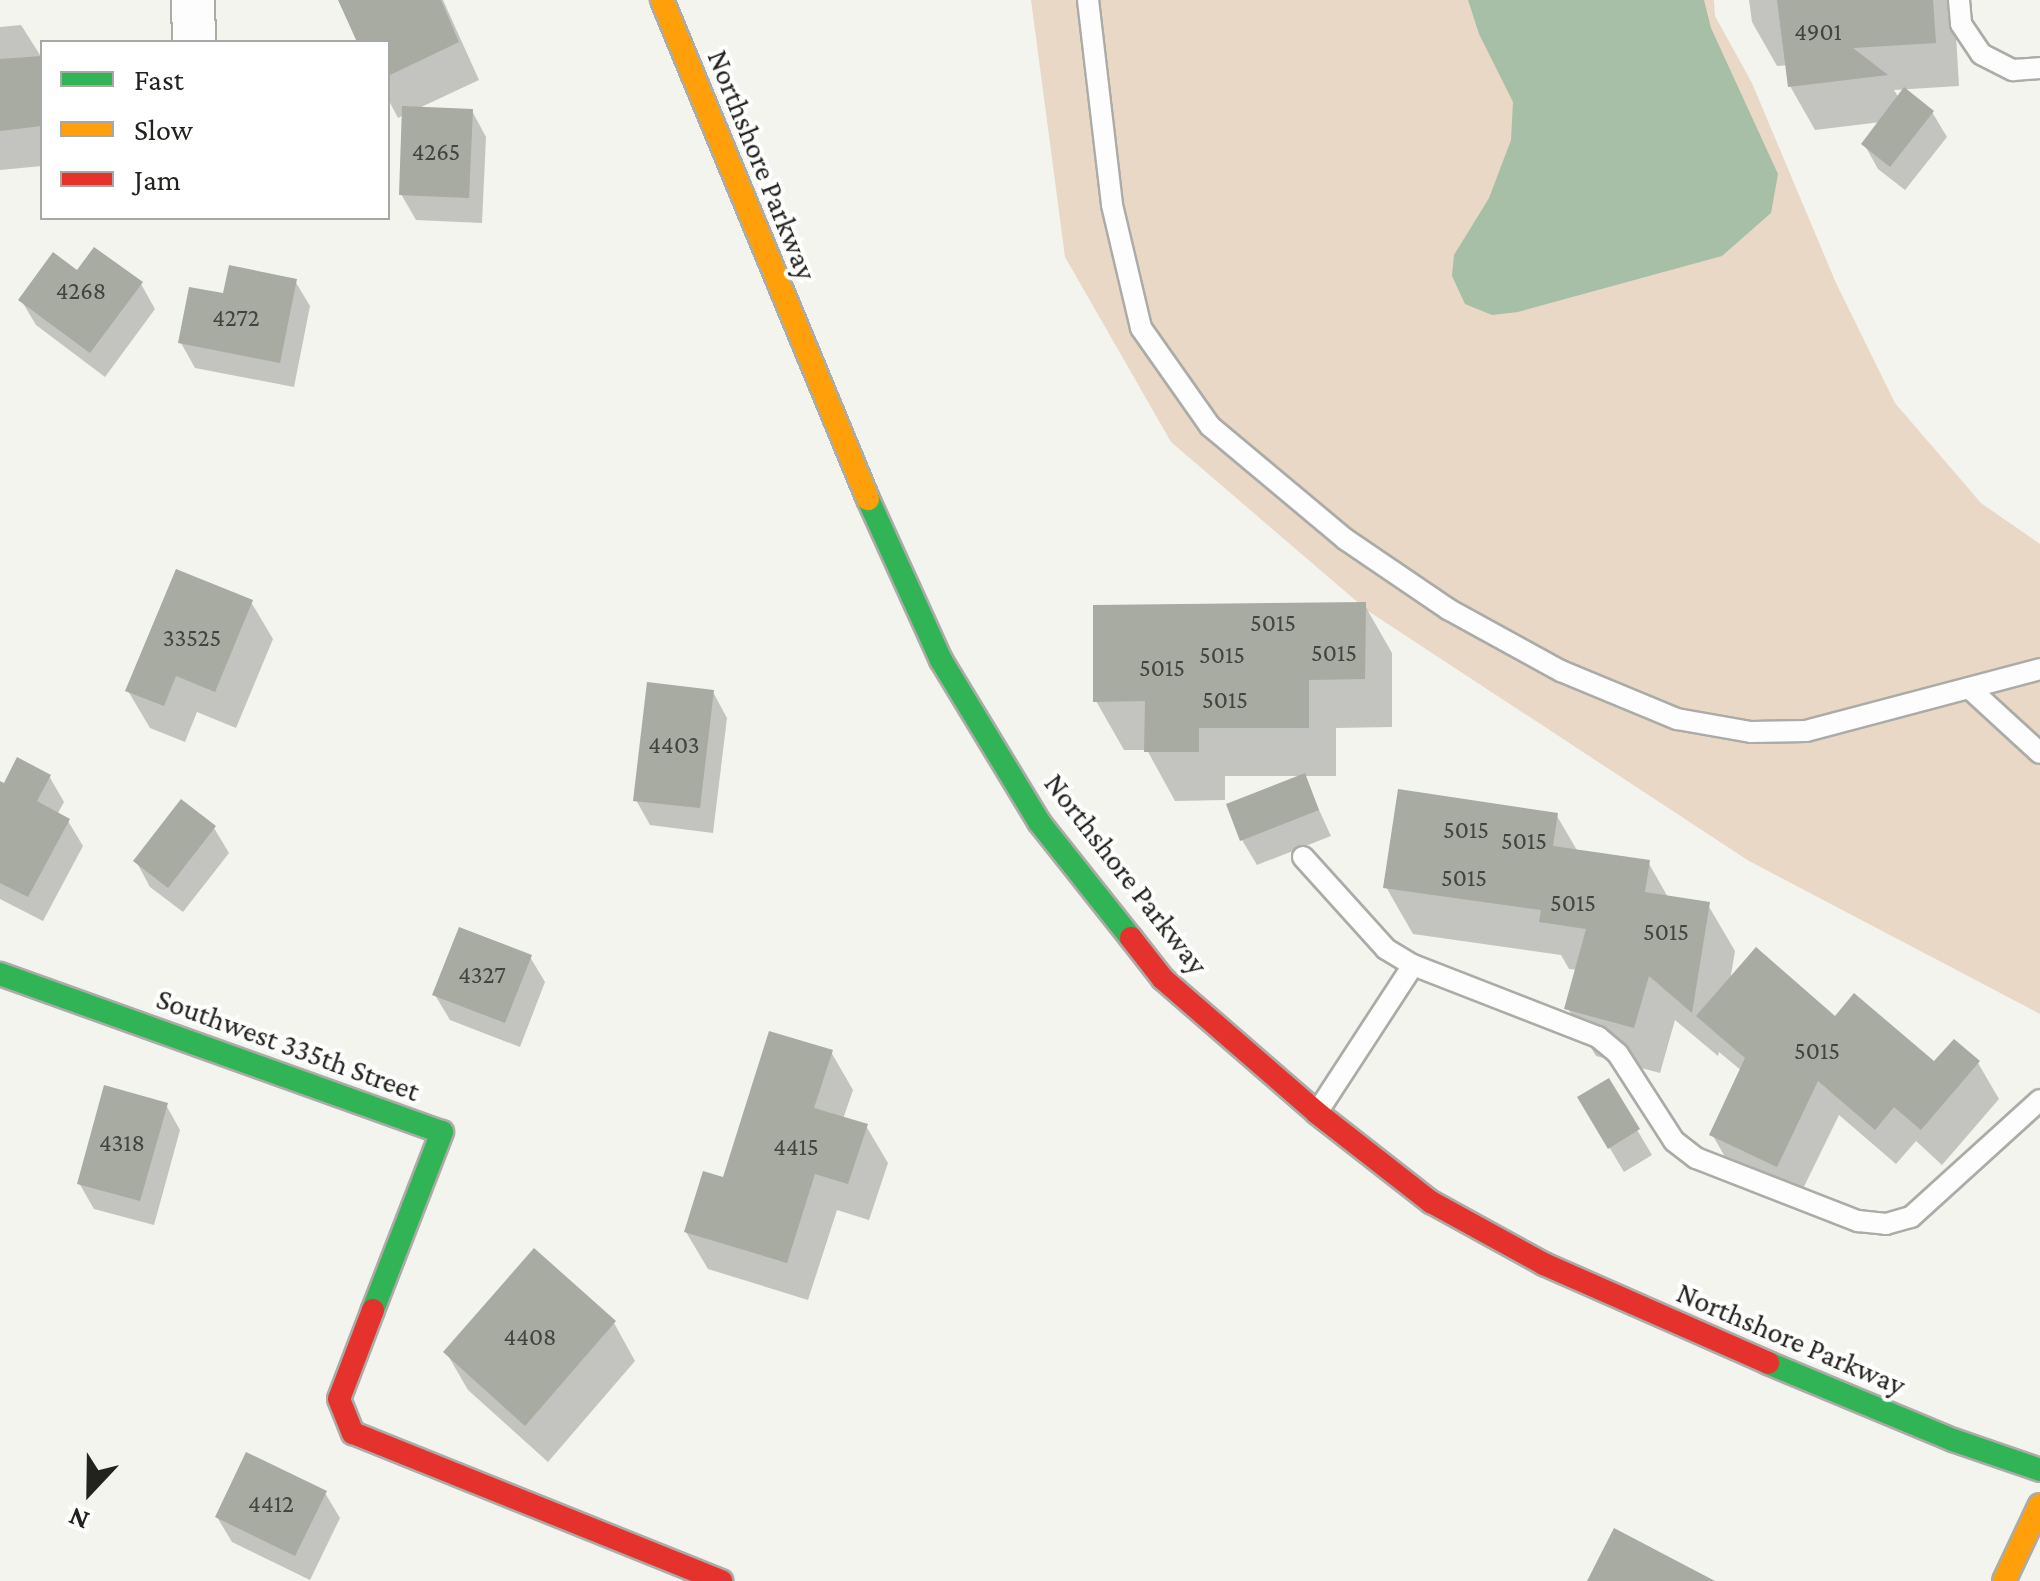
<!DOCTYPE html>
<style>
body{margin:0}
#map{position:relative;width:2040px;height:1581px;overflow:hidden;background:#f4f4ef;font-family:"Crimson Pro",serif}
div>[style]{position:absolute}
.green>*{inset:0;background:#ead8c6}
.water>*{inset:0;background:#a7bea7}
.shadow>*{inset:0;background:#0003}
.building>*{inset:0;background:#a8aba1}
.roads{filter:drop-shadow(2px 0 #ababa7) drop-shadow(-2px 0 #ababa7) drop-shadow(0 2px #ababa7) drop-shadow(0 -2px #ababa7)}
.lane>*{height:20px;margin:-10px;padding:0 10px;transform-origin:10px;border-radius:10px;background:#fdfdfd}
.street>*{height:42px;margin:-21px;padding:0 21px;transform-origin:21px;border-radius:21px;background:#fdfdfd}
.fast>*{height:22px;margin:-11px;padding:0 11px;transform-origin:11px;border-radius:11px;background:#30b455}
.slow>*{height:22px;margin:-11px;padding:0 11px;transform-origin:11px;border-radius:11px;background:#ff9f0a}
.jam>*{height:22px;margin:-11px;padding:0 11px;transform-origin:11px;border-radius:11px;background:#e5322d}
span{translate:-50% -50%;white-space:nowrap;text-align:center;line-height:1.15;-webkit-text-stroke:8px #fff;paint-order:stroke}
.number-label{font-size:25px;color:#44443f}
.number-label span{-webkit-text-stroke-width:0}
.street-label{font-size:30px;color:#22221e}
.legend{position:absolute;left:40px;top:40px;width:350px;height:180px;box-sizing:border-box;background:#fff;border:2px solid #a7a7a5;margin:0;padding:12px 18px;list-style:none;font-size:30px;color:#22221e}
.legend li{display:flex;align-items:center;gap:20px;height:50px}
.legend b{width:50px;border:2px solid #a7a7a5}
.north{position:absolute;left:40px;top:1441px;width:100px;height:100px;-webkit-text-stroke:8px #fff;paint-order:stroke;rotate:202deg;font-size:28px;font-weight:700;line-height:40px;text-align:center;color:#22221e}
.north::after{content:'';display:block;margin:auto;width:35px;height:45px;background:#22221e;clip-path:polygon(50% 0,100% 100%,50% 72%,0 100%)}
</style>
<div id="map">
<div class="green">
<div style="clip-path:polygon(1031px 0,1714px 0,1715px 16px,1752px 83px,1836px 283px,1895px 403px,1981px 503px,2040px 544px,2040px 1014px,1749px 861px,1368px 611px,1171px 442px,1065px 257px)"></div>
</div>
<div class="water">
<div style="clip-path:polygon(1468px 0,1704px 0,1711px 28px,1778px 174px,1771px 213px,1722px 256px,1518px 312px,1492px 315px,1465px 304px,1452px 276px,1454px 255px,1489px 198px,1511px 140px,1513px 102px,1479px 34px)"></div>
</div>
<div class="shadow">
<div style="clip-path:polygon(340px 0,443px 0,479px 80px,417px 109px,472px 111px,486px 137px,482px 223px,416px 220px,401px 194px,404px 115px,398px 118px,388px 99px,388px 42px,359px 42px)"></div>
<div style="clip-path:polygon(1749px 0,1954px 0,1959px 86px,1894px 90px,1899px 98px,1932px 112px,1947px 137px,1905px 190px,1878px 169px,1864px 144px,1881px 122px,1815px 130px,1790px 86px,1788px 65px,1777px 66px,1752px 22px)"></div>
<div style="clip-path:polygon(21px 25px,42px 58px,42px 166px,0 170px,0 27px)"></div>
<div style="clip-path:polygon(78px 274px,141px 284px,155px 309px,105px 377px,36px 325px,21px 300px)"></div>
<div style="clip-path:polygon(295px 281px,310px 306px,294px 387px,195px 368px,181px 343px,225px 296px)"></div>
<div style="clip-path:polygon(251px 602px,273px 639px,236px 728px,197px 712px,185px 742px,150px 728px,128px 691px)"></div>
<div style="clip-path:polygon(1364px 604px,1392px 653px,1392px 727px,1336px 728px,1336px 776px,1225px 776px,1225px 800px,1175px 801px,1147px 750px,1124px 750px,1096px 701px)"></div>
<div style="clip-path:polygon(713px 692px,727px 718px,713px 833px,650px 825px,636px 800px)"></div>
<div style="clip-path:polygon(49px 776px,64px 802px,57px 815px,68px 821px,83px 846px,43px 921px,0 899px,0 795px)"></div>
<div style="clip-path:polygon(1304px 777px,1331px 836px,1257px 865px,1242px 840px)"></div>
<div style="clip-path:polygon(1557px 816px,1578px 852px,1648px 862px,1669px 899px,1708px 905px,1735px 951px,1730px 981px,1835px 1019px,1934px 1065px,1954px 1042px,1978px 1063px,1999px 1099px,1942px 1165px,1916px 1141px,1896px 1164px,1839px 1115px,1797px 1201px,1733px 1171px,1712px 1134px,1742px 1071px,1719px 1052px,1718px 1056px,1675px 1020px,1660px 1073px,1596px 1056px,1569px 1010px,1579px 970px,1569px 969px,1561px 955px,1413px 934px,1386px 887px)"></div>
<div style="clip-path:polygon(214px 828px,229px 853px,183px 912px,150px 887px,136px 861px)"></div>
<div style="clip-path:polygon(530px 957px,545px 982px,520px 1047px,450px 1020px,435px 995px)"></div>
<div style="clip-path:polygon(831px 1052px,853px 1090px,843px 1119px,866px 1126px,888px 1163px,869px 1220px,837px 1210px,808px 1300px,708px 1269px,686px 1232px)"></div>
<div style="clip-path:polygon(1608px 1081px,1652px 1155px,1624px 1172px,1580px 1098px)"></div>
<div style="clip-path:polygon(166px 1105px,180px 1130px,154px 1225px,94px 1209px,79px 1183px)"></div>
<div style="clip-path:polygon(614px 1323px,635px 1361px,548px 1462px,468px 1390px,446px 1352px)"></div>
<div style="clip-path:polygon(325px 1493px,340px 1518px,310px 1580px,232px 1542px,217px 1517px)"></div>
</div>
<div class="building">
<div style="clip-path:polygon(338px 0,441px 0,459px 42px,388px 76px,388px 42px,357px 42px)"></div>
<div style="clip-path:polygon(1777px 0,1933px 0,1936px 43px,1853px 48px,1888px 75px,1788px 87px)"></div>
<div style="clip-path:polygon(42px 56px,42px 126px,0 131px,0 59px)"></div>
<div style="clip-path:polygon(1904px 87px,1934px 111px,1890px 167px,1861px 144px)"></div>
<div style="clip-path:polygon(402px 106px,473px 109px,469px 198px,399px 195px)"></div>
<div style="clip-path:polygon(94px 247px,143px 282px,90px 353px,18px 300px,53px 252px,77px 270px)"></div>
<div style="clip-path:polygon(229px 265px,297px 279px,280px 363px,178px 343px,189px 287px,223px 293px)"></div>
<div style="clip-path:polygon(176px 569px,253px 600px,215px 692px,176px 676px,164px 706px,125px 691px)"></div>
<div style="clip-path:polygon(1366px 602px,1365px 679px,1309px 680px,1309px 728px,1199px 728px,1199px 752px,1144px 752px,1145px 701px,1093px 702px,1093px 605px)"></div>
<div style="clip-path:polygon(647px 682px,714px 690px,700px 808px,633px 801px)"></div>
<div style="clip-path:polygon(17px 757px,51px 775px,37px 801px,70px 819px,28px 897px,0 883px,0 781px,4px 783px)"></div>
<div style="clip-path:polygon(1305px 773px,1319px 810px,1240px 841px,1226px 804px)"></div>
<div style="clip-path:polygon(1398px 789px,1558px 813px,1553px 846px,1650px 860px,1645px 892px,1710px 902px,1692px 1013px,1649px 976px,1634px 1028px,1564px 1009px,1586px 929px,1539px 922px,1541px 910px,1383px 888px)"></div>
<div style="clip-path:polygon(181px 799px,216px 826px,168px 888px,133px 861px)"></div>
<div style="clip-path:polygon(459px 927px,532px 955px,505px 1023px,432px 995px)"></div>
<div style="clip-path:polygon(1756px 947px,1835px 1016px,1854px 993px,1934px 1061px,1954px 1039px,1980px 1061px,1921px 1130px,1894px 1107px,1875px 1130px,1818px 1081px,1777px 1167px,1709px 1135px,1745px 1058px,1696px 1016px)"></div>
<div style="clip-path:polygon(769px 1031px,833px 1050px,814px 1108px,868px 1124px,848px 1184px,815px 1174px,787px 1263px,684px 1232px,703px 1171px,723px 1177px)"></div>
<div style="clip-path:polygon(1609px 1078px,1640px 1129px,1608px 1149px,1577px 1097px)"></div>
<div style="clip-path:polygon(104px 1085px,168px 1103px,140px 1201px,77px 1184px)"></div>
<div style="clip-path:polygon(534px 1248px,616px 1321px,525px 1426px,443px 1352px)"></div>
<div style="clip-path:polygon(246px 1452px,327px 1491px,295px 1556px,215px 1517px)"></div>
<div style="clip-path:polygon(1614px 1528px,1715px 1581px,1587px 1581px)"></div>
</div>
<div class="roads">
<div class="lane">
<div style="left:1088px;top:0;width:206px;rotate:83.3deg"></div>
<div style="left:1112px;top:205px;width:126px;rotate:76.7deg"></div>
<div style="left:1141px;top:328px;width:120px;rotate:54.9deg"></div>
<div style="left:1210px;top:426px;width:176px;rotate:39.9deg"></div>
<div style="left:1345px;top:539px;width:125px;rotate:34.2deg"></div>
<div style="left:1448px;top:609px;width:129px;rotate:28.8deg"></div>
<div style="left:1561px;top:671px;width:126px;rotate:22.5deg"></div>
<div style="left:1677px;top:719px;width:75px;rotate:10deg"></div>
<div style="left:1751px;top:732px;width:55px;rotate:-1deg"></div>
<div style="left:1806px;top:731px;width:242px;rotate:-14.8deg"></div>
<div style="left:1959px;top:0;width:24px;rotate:85deg"></div>
<div style="left:1961px;top:24px;width:36px;rotate:56deg"></div>
<div style="left:1981px;top:54px;width:36px;rotate:27deg"></div>
<div style="left:2013px;top:70px;width:27px;rotate:-4deg"></div>
<div style="left:1969px;top:688px;width:96px;rotate:42.5deg"></div>
<div style="left:1303px;top:857px;width:124px;rotate:47.9deg"></div>
<div style="left:1386px;top:949px;width:31px;rotate:31deg"></div>
<div style="left:1413px;top:965px;width:199px;rotate:21.3deg"></div>
<div style="left:1598px;top:1037px;width:26px;rotate:40deg"></div>
<div style="left:1618px;top:1054px;width:103px;rotate:57.2deg"></div>
<div style="left:1674px;top:1141px;width:28px;rotate:38deg"></div>
<div style="left:1696px;top:1158px;width:174px;rotate:21.3deg"></div>
<div style="left:1858px;top:1221px;width:28px;rotate:6deg"></div>
<div style="left:1886px;top:1224px;width:26px;rotate:-16deg"></div>
<div style="left:1911px;top:1217px;width:174px;rotate:-42.2deg"></div>
<div style="left:1318px;top:1111px;width:174px;rotate:-56.9deg"></div>
</div>
<div class="street">
<div style="left:193px;top:0;width:42px;rotate:88.6deg"></div>
</div>
<div class="fast">
<div style="left:868px;top:499px;width:177px;rotate:65.6deg"></div>
<div style="left:941px;top:660px;width:189px;rotate:58.8deg"></div>
<div style="left:1039px;top:822px;width:148px;rotate:51.6deg"></div>
<div style="left:0;top:974px;width:469px;rotate:19.7deg"></div>
<div style="left:442px;top:1132px;width:191px;rotate:111.2deg"></div>
<div style="left:1768px;top:1363px;width:200px;rotate:22.6deg"></div>
<div style="left:1953px;top:1440px;width:92px;rotate:19deg"></div>
</div>
<div class="slow">
<div style="left:662px;top:0;width:540px;rotate:67.57deg"></div>
<div style="left:2004px;top:1581px;width:84px;rotate:-64.7deg"></div>
</div>
<div class="jam">
<div style="left:1131px;top:938px;width:52px;rotate:52deg"></div>
<div style="left:1163px;top:979px;width:204px;rotate:41deg"></div>
<div style="left:1317px;top:1113px;width:145px;rotate:38deg"></div>
<div style="left:1431px;top:1202px;width:129px;rotate:28.8deg"></div>
<div style="left:1544px;top:1264px;width:245px;rotate:23.8deg"></div>
<div style="left:373px;top:1310px;width:95px;rotate:110.9deg"></div>
<div style="left:339px;top:1399px;width:37px;rotate:68deg"></div>
<div style="left:353px;top:1433px;width:397px;rotate:21.9deg"></div>
</div>
</div>
<div class="number-label">
<span style="left:1818px;top:32px">4901</span>
<span style="left:436px;top:152px">4265</span>
<span style="left:81px;top:291px">4268</span>
<span style="left:236px;top:318px">4272</span>
<span style="left:1273px;top:623px">5015</span>
<span style="left:192px;top:638px">33525</span>
<span style="left:1334px;top:653px">5015</span>
<span style="left:1222px;top:655px">5015</span>
<span style="left:1162px;top:668px">5015</span>
<span style="left:1225px;top:700px">5015</span>
<span style="left:674px;top:745px">4403</span>
<span style="left:1466px;top:830px">5015</span>
<span style="left:1524px;top:841px">5015</span>
<span style="left:1464px;top:878px">5015</span>
<span style="left:1573px;top:903px">5015</span>
<span style="left:1666px;top:932px">5015</span>
<span style="left:482px;top:975px">4327</span>
<span style="left:1817px;top:1051px">5015</span>
<span style="left:122px;top:1143px">4318</span>
<span style="left:796px;top:1147px">4415</span>
<span style="left:530px;top:1337px">4408</span>
<span style="left:271px;top:1504px">4412</span>
</div>
<div class="street-label">
<span style="left:762px;top:165px;rotate:68deg">Northshore Parkway</span>
<span style="left:1126px;top:874px;rotate:52deg">Northshore Parkway</span>
<span style="left:288px;top:1045px;rotate:20deg">Southwest 335th Street</span>
<span style="left:1791px;top:1339px;rotate:23deg">Northshore Parkway</span>
</div>
<ul class="legend">
<li><b style="height:12px;background:#30b455"></b>Fast</li>
<li><b style="height:12px;background:#ff9f0a"></b>Slow</li>
<li><b style="height:12px;background:#e5322d"></b>Jam</li>
</ul>
<div class="north">N</div>
</div>
